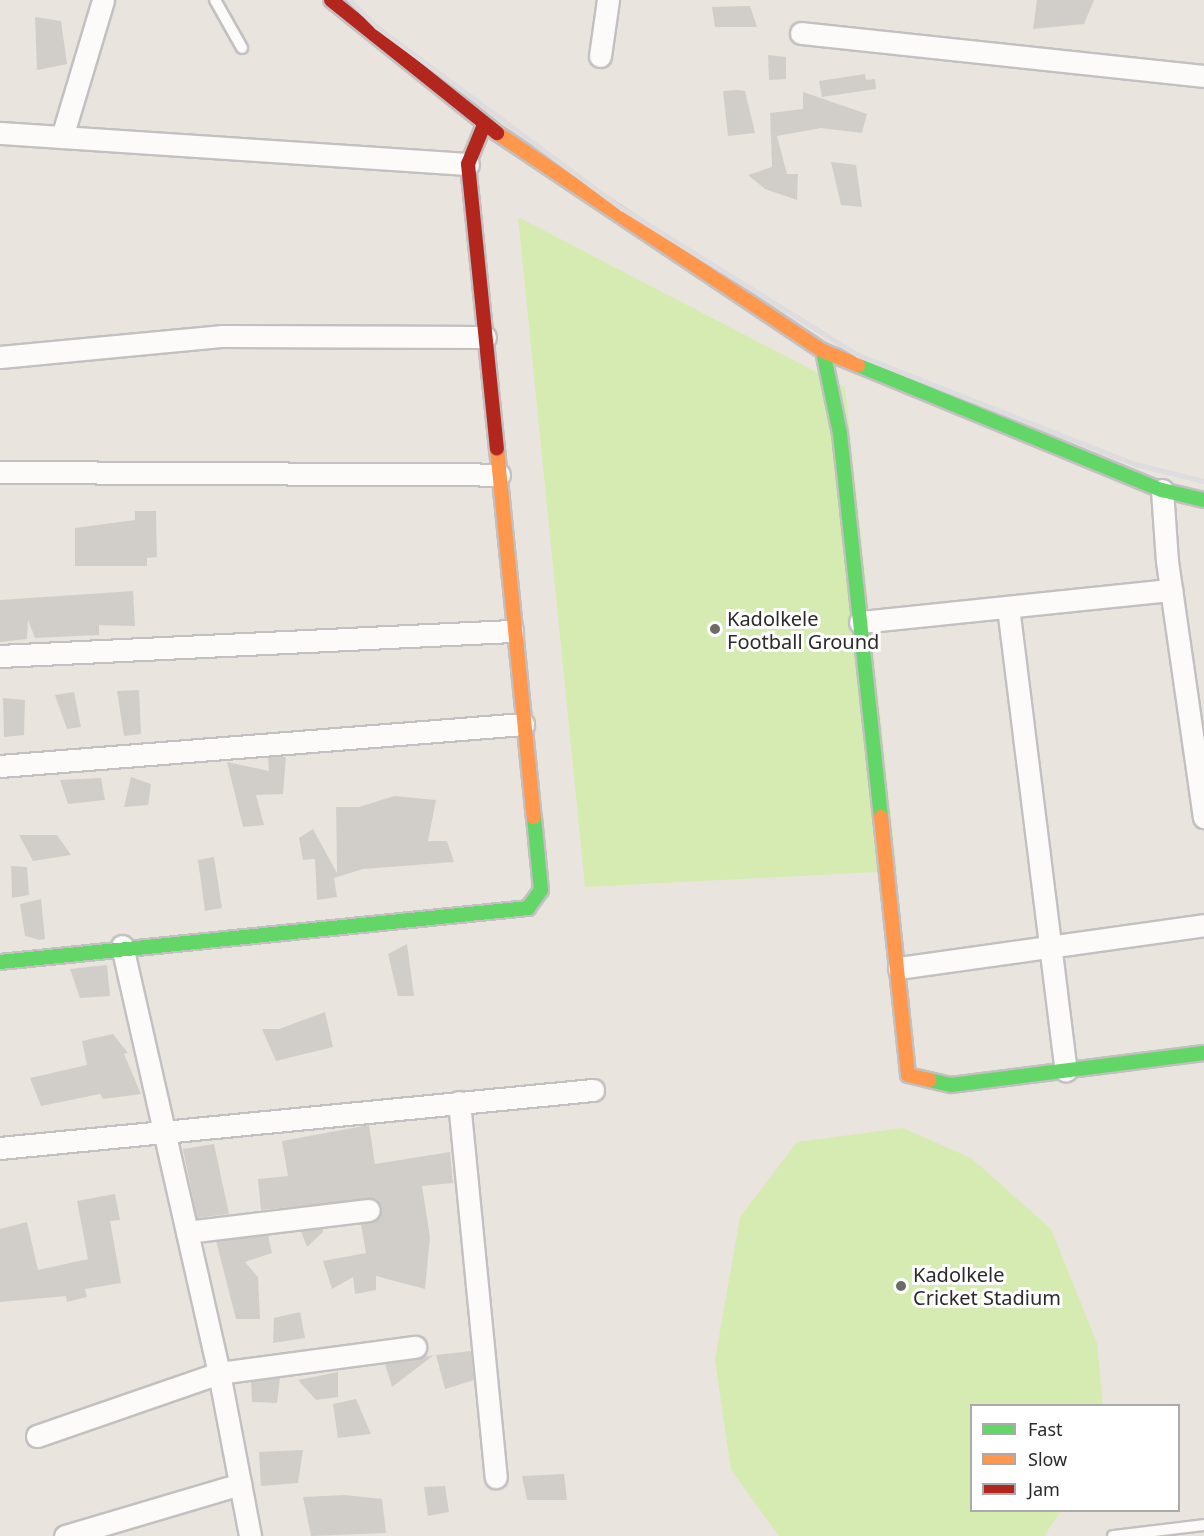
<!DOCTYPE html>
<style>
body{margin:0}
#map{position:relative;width:1204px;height:1536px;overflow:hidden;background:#e9e4de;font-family:"Noto Sans",sans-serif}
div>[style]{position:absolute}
.pitch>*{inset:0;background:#d6ebb1}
.building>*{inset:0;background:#d1ceca}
.roads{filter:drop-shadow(2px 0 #c2c0c0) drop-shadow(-2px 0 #c2c0c0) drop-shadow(0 2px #c2c0c0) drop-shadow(0 -2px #c2c0c0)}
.lane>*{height:10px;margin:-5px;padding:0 5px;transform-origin:5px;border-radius:5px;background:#fcfbfa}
.street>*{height:21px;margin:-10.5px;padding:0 10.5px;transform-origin:10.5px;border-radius:10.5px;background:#fcfbfa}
.fast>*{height:14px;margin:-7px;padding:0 7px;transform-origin:7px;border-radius:7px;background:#63d668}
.slow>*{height:14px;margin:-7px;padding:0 7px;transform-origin:7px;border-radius:7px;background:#ff974d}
.jam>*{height:14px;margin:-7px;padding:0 7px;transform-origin:7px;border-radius:7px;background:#b3261e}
.rail>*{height:4.5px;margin:-2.25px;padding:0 2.25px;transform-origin:2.25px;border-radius:2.25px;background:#dddcde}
.dots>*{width:16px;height:16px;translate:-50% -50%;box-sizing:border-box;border:3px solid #fff;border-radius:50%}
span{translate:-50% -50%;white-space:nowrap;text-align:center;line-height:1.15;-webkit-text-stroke:6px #fff;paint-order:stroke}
.poi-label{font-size:20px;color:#2a2a2a}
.left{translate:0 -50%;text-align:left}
.legend{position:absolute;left:970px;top:1404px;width:210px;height:108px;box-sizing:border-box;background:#fff;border:2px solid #aaa;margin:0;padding:8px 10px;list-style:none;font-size:18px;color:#2a2a2a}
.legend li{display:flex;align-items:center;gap:12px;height:30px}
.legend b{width:30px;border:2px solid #aaa}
</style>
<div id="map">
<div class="pitch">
<div style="clip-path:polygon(518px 217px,845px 387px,897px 871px,585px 887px)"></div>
<div style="clip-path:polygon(903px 1128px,971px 1158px,1051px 1229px,1097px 1343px,1103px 1405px,972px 1406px,972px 1510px,1061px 1511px,1044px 1536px,779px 1536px,731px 1470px,715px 1360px,740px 1217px,797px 1142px)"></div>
</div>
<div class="building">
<div style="clip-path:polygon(1037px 0,1094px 0,1084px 24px,1033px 29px)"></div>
<div style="clip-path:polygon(750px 6px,757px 27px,715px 27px,712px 7px)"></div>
<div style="clip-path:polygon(35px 17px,61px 21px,67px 64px,37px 70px)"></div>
<div style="clip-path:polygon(768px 55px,786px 57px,786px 79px,769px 80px)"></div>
<div style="clip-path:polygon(865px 74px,866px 80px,875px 79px,876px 89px,822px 97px,819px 81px)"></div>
<div style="clip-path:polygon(738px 90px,745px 91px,755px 133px,728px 136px,723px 91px)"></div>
<div style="clip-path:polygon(803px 92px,867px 114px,862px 133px,821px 128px,777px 136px,787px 174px,798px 174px,797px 200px,765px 189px,748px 175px,772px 167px,770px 113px,803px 109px)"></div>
<div style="clip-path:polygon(831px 162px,856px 165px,862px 207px,841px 205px)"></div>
<div style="clip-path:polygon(135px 511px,156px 511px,157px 557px,147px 558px,147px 566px,75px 566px,75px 528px,135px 520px)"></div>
<div style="clip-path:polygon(133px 591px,135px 626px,99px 625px,99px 635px,35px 638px,28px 620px,27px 639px,0 642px,0 600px)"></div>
<div style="clip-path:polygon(139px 690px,141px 734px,124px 736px,117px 691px)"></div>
<div style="clip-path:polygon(74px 692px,81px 727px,67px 729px,55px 695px)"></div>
<div style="clip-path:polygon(3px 698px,25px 700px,24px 735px,4px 737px)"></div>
<div style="clip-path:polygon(268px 757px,286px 757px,283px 794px,256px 795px,264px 825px,243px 827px,227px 762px,269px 771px)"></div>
<div style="clip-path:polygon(131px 777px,151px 784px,148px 805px,124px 807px)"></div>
<div style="clip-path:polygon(101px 778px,105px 800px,68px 804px,60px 780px)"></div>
<div style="clip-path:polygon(394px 796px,436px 800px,428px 841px,447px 841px,454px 862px,363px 869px,334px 878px,337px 897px,317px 900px,315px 859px,303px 860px,299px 838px,313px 829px,337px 873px,336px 807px,359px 807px)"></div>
<div style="clip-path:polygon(19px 835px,57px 835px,71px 855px,33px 861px)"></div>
<div style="clip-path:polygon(214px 857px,222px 908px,205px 911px,198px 860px)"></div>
<div style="clip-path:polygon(11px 866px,27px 867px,29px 895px,12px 898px)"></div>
<div style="clip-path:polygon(41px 899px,45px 939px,40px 940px,25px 936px,20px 904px)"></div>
<div style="clip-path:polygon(407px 944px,414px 996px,398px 996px,388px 954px)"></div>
<div style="clip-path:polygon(107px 965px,110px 996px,80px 998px,70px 969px)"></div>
<div style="clip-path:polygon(325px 1012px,333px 1047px,276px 1061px,262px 1029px,279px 1029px)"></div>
<div style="clip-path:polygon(113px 1034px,128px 1053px,124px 1054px,141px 1094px,103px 1099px,100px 1094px,41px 1106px,30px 1078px,87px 1065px,82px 1041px)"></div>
<div style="clip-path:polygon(369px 1125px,375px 1164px,450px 1152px,453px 1183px,422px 1186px,430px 1237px,425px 1289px,376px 1276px,376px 1290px,355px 1294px,353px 1277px,332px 1289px,323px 1261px,366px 1253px,361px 1224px,380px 1216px,375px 1199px,261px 1210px,258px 1179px,288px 1176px,282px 1141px)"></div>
<div style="clip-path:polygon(214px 1144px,229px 1214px,197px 1218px,183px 1149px)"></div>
<div style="clip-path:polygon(115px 1194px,120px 1220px,110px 1221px,121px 1283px,85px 1289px,87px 1297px,67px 1302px,66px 1296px,0 1302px,0 1229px,27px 1222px,38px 1270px,88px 1259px,77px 1201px)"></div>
<div style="clip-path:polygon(323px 1228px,323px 1232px,307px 1247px,301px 1231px)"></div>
<div style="clip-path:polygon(268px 1235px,272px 1253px,245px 1262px,258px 1277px,260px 1319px,236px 1319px,216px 1241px)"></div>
<div style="clip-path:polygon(300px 1312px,305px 1338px,273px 1343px,274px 1318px)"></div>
<div style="clip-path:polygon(471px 1351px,474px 1380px,445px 1389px,436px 1355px)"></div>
<div style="clip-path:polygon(434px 1355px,392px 1387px,385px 1364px)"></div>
<div style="clip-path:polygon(338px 1372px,338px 1397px,316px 1400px,298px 1380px)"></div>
<div style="clip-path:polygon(280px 1378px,277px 1403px,252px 1402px,251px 1382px)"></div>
<div style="clip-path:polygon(356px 1399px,371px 1434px,338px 1438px,333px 1404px)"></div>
<div style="clip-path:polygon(303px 1450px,298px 1483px,261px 1486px,259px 1452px)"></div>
<div style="clip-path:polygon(564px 1474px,567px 1500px,527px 1500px,522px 1476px)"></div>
<div style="clip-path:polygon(445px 1486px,449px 1512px,428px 1516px,424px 1487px)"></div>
<div style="clip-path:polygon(345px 1495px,382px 1499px,386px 1533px,311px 1536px,303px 1497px)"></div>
</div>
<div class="roads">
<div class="lane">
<div style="left:215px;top:0;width:55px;rotate:60.6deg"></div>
<div style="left:1113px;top:1536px;width:92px;rotate:-6.9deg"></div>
</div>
<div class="street">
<div style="left:801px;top:33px;width:405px;rotate:6.1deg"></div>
<div style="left:600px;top:56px;width:57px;rotate:-81.9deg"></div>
<div style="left:0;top:133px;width:469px;rotate:3.8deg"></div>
<div style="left:62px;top:137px;width:143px;rotate:-73.3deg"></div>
<div style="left:0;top:357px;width:224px;rotate:-5.4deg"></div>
<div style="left:223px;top:336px;width:262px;rotate:0.2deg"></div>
<div style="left:0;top:472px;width:499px;rotate:0.3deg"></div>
<div style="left:1162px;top:490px;width:71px;rotate:86deg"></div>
<div style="left:1167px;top:561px;width:259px;rotate:81.8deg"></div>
<div style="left:1008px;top:607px;width:467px;rotate:82.9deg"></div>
<div style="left:860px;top:622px;width:313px;rotate:-5.9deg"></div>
<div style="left:0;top:656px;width:513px;rotate:-2.8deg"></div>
<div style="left:0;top:766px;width:525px;rotate:-4.59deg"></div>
<div style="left:122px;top:946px;width:438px;rotate:77.2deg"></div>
<div style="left:219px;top:1373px;width:166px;rotate:79.2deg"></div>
<div style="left:899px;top:968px;width:308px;rotate:-8deg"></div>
<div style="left:459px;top:1102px;width:377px;rotate:84.4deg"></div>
<div style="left:0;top:1148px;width:596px;rotate:-5.59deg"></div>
<div style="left:187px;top:1232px;width:183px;rotate:-6.9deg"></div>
<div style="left:37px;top:1436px;width:193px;rotate:-19.1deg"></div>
<div style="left:219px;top:1373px;width:198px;rotate:-7.6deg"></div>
<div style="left:65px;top:1536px;width:183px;rotate:-16.5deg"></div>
</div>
<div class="fast">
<div style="left:823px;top:351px;width:85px;rotate:78.4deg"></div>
<div style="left:840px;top:434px;width:385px;rotate:83.9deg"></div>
<div style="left:858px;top:365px;width:329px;rotate:22.4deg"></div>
<div style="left:1162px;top:490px;width:43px;rotate:13.4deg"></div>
<div style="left:0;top:962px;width:531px;rotate:-5.84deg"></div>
<div style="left:528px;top:908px;width:22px;rotate:-54deg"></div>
<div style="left:541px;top:890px;width:73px;rotate:-95.5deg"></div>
<div style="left:929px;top:1080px;width:23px;rotate:13deg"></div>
<div style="left:951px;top:1085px;width:255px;rotate:-7.2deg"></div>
</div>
<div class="slow">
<div style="left:497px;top:133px;width:392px;rotate:33.8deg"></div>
<div style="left:823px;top:351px;width:38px;rotate:22deg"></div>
<div style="left:497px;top:449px;width:370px;rotate:84.3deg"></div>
<div style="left:881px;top:817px;width:259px;rotate:84deg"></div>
<div style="left:908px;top:1075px;width:22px;rotate:13deg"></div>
</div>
<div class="jam">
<div style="left:331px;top:0;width:213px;rotate:38.7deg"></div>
<div style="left:484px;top:125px;width:42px;rotate:112.3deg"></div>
<div style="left:468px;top:164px;width:286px;rotate:84.2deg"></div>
</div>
</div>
<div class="rail">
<div style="left:350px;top:0;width:38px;rotate:45deg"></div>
<div style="left:377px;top:27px;width:305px;rotate:36.5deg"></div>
<div style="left:622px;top:208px;width:278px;rotate:31.9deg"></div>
<div style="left:858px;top:355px;width:298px;rotate:21.5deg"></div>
<div style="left:1135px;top:464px;width:71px;rotate:13.8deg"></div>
</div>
<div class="dots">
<div style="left:715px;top:629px;background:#6d6b69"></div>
<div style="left:901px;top:1286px;background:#6d6b69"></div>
</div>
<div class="poi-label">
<span class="left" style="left:727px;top:630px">Kadolkele<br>Football Ground</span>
<span class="left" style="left:913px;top:1286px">Kadolkele<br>Cricket Stadium</span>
</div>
<ul class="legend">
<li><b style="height:8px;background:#63d668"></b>Fast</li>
<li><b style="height:8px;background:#ff974d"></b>Slow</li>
<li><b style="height:8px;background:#b3261e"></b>Jam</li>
</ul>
</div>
